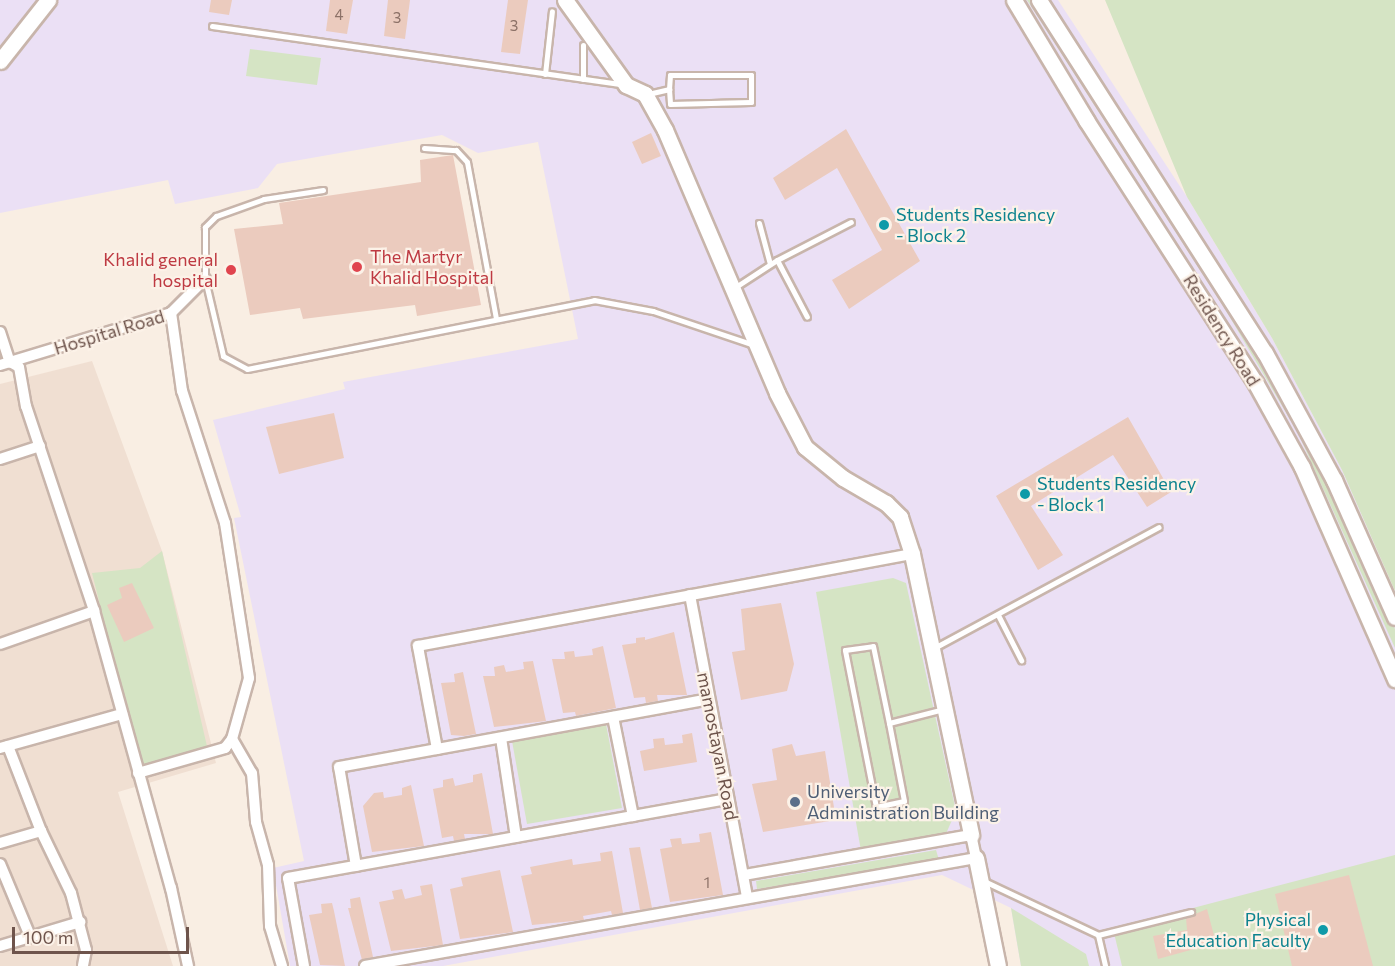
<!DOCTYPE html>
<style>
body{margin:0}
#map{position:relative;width:1395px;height:966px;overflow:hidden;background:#f9eee3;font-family:Commissioner,sans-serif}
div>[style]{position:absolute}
.residential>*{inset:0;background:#f0dfd2}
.education>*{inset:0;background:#ebe0f5}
.green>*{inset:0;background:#d5e4c4}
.building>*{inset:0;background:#ebcbbe}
.roads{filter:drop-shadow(2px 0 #c8b5ab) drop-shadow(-2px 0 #c8b5ab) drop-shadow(0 2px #c8b5ab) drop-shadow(0 -2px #c8b5ab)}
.lane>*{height:5px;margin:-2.5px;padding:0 2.5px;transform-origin:2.5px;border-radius:2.5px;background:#fff}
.street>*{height:10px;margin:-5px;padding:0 5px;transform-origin:5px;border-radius:5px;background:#fff}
.secondary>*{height:15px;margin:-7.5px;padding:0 7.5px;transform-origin:7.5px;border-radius:7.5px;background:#fff}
.dots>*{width:16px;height:16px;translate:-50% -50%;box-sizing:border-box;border:3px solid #fcf2e8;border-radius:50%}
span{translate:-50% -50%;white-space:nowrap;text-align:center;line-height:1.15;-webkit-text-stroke:4.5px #fcf2e8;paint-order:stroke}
.number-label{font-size:15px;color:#8d7268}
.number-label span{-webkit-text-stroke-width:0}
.culture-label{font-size:18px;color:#0d838f}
.left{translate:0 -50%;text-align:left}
.right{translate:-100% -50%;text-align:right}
.health-label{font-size:18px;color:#be3a42}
.street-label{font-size:18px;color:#6e544c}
.service-label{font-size:18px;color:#4e5e75}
.scale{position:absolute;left:12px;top:927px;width:177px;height:27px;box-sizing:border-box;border:3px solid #6e544c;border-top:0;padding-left:8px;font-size:18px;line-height:21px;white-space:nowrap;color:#6e544c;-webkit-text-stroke:4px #fcf2e8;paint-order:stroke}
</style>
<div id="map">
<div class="residential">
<div style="clip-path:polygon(92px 361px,162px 551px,216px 763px,118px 792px,173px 966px,0 966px,0 384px)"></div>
</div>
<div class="education">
<div style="clip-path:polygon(0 0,1058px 0,1187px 197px,1272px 338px,1342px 470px,1395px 591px,1395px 966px,1021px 966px,1011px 908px,942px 875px,443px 966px,290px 966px,273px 868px,304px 861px,234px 518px,241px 517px,213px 420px,345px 389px,343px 382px,578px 339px,538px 142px,478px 153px,442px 135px,277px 164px,258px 188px,175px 204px,168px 180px,0 213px)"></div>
</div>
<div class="green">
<div style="clip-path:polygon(1027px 0,1037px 0,1235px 307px,1326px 468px,1395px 629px,1395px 648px,1298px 433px,1225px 309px)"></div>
<div style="clip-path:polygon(1105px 0,1395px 0,1395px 591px,1342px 470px,1272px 338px,1187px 197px)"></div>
<div style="clip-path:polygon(250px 49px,321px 58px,317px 85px,246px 76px)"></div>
<div style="clip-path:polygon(162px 551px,209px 755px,143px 778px,92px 573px,140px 568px)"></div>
<div style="clip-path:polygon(893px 578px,906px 583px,956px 811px,945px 836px,861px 851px,816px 592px)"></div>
<div style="clip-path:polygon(606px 724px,622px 808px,527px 824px,512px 741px)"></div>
<div style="clip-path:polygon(936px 850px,939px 860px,757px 889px,756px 881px)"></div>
<div style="clip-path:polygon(1395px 855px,1395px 966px,1122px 966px,1113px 929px)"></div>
<div style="clip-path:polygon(1011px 908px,1086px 954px,1089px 966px,1021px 966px)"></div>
</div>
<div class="building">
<div style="clip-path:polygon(211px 0,232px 0,229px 15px,209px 12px)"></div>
<div style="clip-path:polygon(330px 0,353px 0,347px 34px,326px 31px)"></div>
<div style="clip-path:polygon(388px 0,410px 0,405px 39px,384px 36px)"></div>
<div style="clip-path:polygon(508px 0,528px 0,520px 54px,501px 52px)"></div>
<div style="clip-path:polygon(846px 129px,920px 261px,849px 309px,832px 280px,882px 250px,837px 168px,785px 200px,773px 178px)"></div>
<div style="clip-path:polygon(651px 133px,661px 156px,642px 164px,632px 142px)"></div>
<div style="clip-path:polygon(453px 155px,481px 305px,417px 316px,415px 305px,303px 319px,300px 308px,250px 315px,234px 229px,283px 224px,279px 203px,421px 182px,420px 160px)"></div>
<div style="clip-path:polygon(334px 413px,344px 458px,279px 474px,266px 427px)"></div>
<div style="clip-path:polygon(1128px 417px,1171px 492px,1147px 507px,1113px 455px,1031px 506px,1063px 555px,1038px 570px,996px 496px)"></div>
<div style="clip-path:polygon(132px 583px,154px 628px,124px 642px,107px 605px,122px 598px,119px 588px)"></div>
<div style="clip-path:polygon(781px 603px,794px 664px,787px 691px,741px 700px,732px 652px,745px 650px,741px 609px)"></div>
<div style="clip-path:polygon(674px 632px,687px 695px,657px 695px,658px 701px,646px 703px,645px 697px,634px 698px,622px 645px,636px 643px,636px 638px,645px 637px,645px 640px)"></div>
<div style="clip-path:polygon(603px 646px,616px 708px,576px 716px,575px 712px,563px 713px,552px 659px,565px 659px,564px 652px,574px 651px,575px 657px,593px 655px,592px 649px)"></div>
<div style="clip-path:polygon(533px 661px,546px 721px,494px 727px,483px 676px,495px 676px,494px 667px,504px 665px,506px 672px,524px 669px,523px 662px)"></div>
<div style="clip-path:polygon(463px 672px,476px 734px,464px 736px,451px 735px,441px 683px,455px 682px,454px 674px)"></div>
<div style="clip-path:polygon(692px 733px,697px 762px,644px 771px,640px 751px,654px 748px,653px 739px,664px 738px,665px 745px,683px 743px,682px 735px)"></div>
<div style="clip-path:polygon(792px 744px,796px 756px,825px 751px,836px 820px,763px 832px,752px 784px,777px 780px,772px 749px)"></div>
<div style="clip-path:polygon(482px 773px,493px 834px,464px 834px,465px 839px,454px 841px,453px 836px,442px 838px,433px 789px,443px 787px,443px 780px,453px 778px,455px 786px,473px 782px,473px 775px)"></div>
<div style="clip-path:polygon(411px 785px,424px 846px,372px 852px,363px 806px,374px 793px,383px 792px,384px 798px,402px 795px,402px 788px)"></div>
<div style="clip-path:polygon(711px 832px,723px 895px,670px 902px,660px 849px,672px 847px,670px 839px,681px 838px,682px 844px,700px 842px,699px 834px)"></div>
<div style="clip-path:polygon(640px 847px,652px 908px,640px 910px,629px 848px)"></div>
<div style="clip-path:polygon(612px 851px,623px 913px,612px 915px,611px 911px,583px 916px,584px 920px,532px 925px,521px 876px,532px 874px,530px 867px,572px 859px,573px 865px,601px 861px,600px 853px)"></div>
<div style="clip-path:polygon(500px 870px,513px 932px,460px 939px,450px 889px,463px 886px,461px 878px)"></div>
<div style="clip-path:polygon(1349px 875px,1373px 966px,1292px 966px,1275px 894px)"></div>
<div style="clip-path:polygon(432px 884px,443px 945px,391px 951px,379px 902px,394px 899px,392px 891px,402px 889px,405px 899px,422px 895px,420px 886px)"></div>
<div style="clip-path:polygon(360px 897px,373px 957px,362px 960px,348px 908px,351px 908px,350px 899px)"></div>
<div style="clip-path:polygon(332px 903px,334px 911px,345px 966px,320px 965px,315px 942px,309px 915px,322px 913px,321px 904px)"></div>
<div style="clip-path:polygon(1207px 909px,1216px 943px,1158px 959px,1153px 936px,1187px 930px,1186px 918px)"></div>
</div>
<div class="roads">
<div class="lane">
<div style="left:212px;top:26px;width:412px;rotate:8.1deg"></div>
<div style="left:583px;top:45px;width:34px;rotate:90deg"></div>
<div style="left:545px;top:74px;width:63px;rotate:-83.7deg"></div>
<div style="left:648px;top:94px;width:22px;rotate:-13deg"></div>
<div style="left:669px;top:89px;width:15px;rotate:86deg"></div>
<div style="left:670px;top:104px;width:81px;rotate:-1.4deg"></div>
<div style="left:751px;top:102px;width:27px;rotate:-90deg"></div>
<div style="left:751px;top:75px;width:81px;rotate:180deg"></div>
<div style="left:670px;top:75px;width:14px;rotate:94deg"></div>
<div style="left:424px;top:148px;width:32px;rotate:4deg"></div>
<div style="left:456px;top:150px;width:16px;rotate:47deg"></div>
<div style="left:467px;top:162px;width:159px;rotate:79.5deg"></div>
<div style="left:323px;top:190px;width:60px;rotate:171.3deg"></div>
<div style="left:264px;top:199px;width:51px;rotate:160.5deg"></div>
<div style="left:216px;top:216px;width:16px;rotate:135deg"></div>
<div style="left:205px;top:227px;width:52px;rotate:90deg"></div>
<div style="left:205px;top:279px;width:79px;rotate:76.8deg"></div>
<div style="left:223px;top:356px;width:27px;rotate:28deg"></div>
<div style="left:247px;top:369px;width:354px;rotate:-11.2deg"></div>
<div style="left:594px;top:300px;width:60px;rotate:10.6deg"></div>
<div style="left:653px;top:311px;width:107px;rotate:18.6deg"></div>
<div style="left:759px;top:223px;width:42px;rotate:75deg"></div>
<div style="left:777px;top:260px;width:64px;rotate:62.2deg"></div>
<div style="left:734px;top:288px;width:51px;rotate:-33.1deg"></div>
<div style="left:777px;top:260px;width:83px;rotate:-27.2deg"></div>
<div style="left:998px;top:615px;width:51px;rotate:62.9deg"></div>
<div style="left:934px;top:648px;width:255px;rotate:-28.3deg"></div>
<div style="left:889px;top:723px;width:79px;rotate:79.1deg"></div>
<div style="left:904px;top:801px;width:29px;rotate:168deg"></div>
<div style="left:876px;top:807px;width:160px;rotate:-101.2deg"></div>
<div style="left:845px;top:650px;width:28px;rotate:-8deg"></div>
<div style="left:873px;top:646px;width:79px;rotate:78.3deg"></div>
<div style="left:889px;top:723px;width:57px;rotate:-14.3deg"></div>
<div style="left:984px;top:881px;width:126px;rotate:25.3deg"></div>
<div style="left:1098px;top:935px;width:32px;rotate:77deg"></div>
<div style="left:1098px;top:935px;width:96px;rotate:-13.9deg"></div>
</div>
<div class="street">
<div style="left:0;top:332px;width:32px;rotate:72deg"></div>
<div style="left:10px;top:362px;width:10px;rotate:29deg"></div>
<div style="left:19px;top:367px;width:40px;rotate:80deg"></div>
<div style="left:26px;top:406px;width:216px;rotate:71.6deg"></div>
<div style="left:94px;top:611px;width:288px;rotate:74.5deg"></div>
<div style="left:171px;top:888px;width:80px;rotate:77.7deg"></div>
<div style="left:0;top:365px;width:179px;rotate:-16.9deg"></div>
<div style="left:171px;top:313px;width:48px;rotate:-45deg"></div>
<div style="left:0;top:459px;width:42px;rotate:-18deg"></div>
<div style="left:690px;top:595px;width:307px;rotate:79.3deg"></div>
<div style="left:0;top:644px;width:100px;rotate:-19.3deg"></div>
<div style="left:613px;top:717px;width:101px;rotate:78.6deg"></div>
<div style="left:501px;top:738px;width:100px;rotate:81.4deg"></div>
<div style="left:232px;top:739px;width:39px;rotate:60deg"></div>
<div style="left:252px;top:773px;width:49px;rotate:85.3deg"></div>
<div style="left:256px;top:822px;width:45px;rotate:74.4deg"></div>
<div style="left:268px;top:865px;width:61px;rotate:88.1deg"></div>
<div style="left:270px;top:926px;width:42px;rotate:73.3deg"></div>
<div style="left:8px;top:746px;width:91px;rotate:68.8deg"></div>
<div style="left:41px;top:831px;width:69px;rotate:64.2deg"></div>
<div style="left:71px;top:893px;width:59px;rotate:75.3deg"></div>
<div style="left:86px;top:950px;width:16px;rotate:101deg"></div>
<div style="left:0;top:748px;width:127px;rotate:-15.6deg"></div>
<div style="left:437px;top:749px;width:105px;rotate:-100.5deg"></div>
<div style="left:418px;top:646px;width:502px;rotate:-10.55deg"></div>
<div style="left:138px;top:773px;width:91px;rotate:-16deg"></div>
<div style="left:225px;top:748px;width:11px;rotate:-52deg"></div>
<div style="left:232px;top:739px;width:63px;rotate:-74.4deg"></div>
<div style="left:249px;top:678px;width:157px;rotate:-98.8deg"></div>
<div style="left:225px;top:523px;width:139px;rotate:-108deg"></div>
<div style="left:182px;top:391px;width:79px;rotate:-98deg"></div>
<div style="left:0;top:843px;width:43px;rotate:-16.3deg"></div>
<div style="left:0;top:864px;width:78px;rotate:67.4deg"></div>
<div style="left:356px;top:866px;width:100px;rotate:-99.7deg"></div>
<div style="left:339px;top:767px;width:376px;rotate:-10.4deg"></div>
<div style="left:0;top:946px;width:84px;rotate:-16.7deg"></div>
<div style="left:304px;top:966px;width:89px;rotate:-100.3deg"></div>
<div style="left:288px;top:878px;width:447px;rotate:-10.2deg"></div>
<div style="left:365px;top:966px;width:620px;rotate:-10.02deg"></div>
<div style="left:976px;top:858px;width:24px;rotate:-102deg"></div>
<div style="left:971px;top:835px;width:231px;rotate:170deg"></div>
</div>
<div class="secondary">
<div style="left:565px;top:0;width:105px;rotate:54.3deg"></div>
<div style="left:626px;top:85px;width:21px;rotate:25deg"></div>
<div style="left:645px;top:94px;width:41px;rotate:60.9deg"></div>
<div style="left:665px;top:130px;width:286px;rotate:66.9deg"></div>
<div style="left:777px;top:393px;width:61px;rotate:62.6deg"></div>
<div style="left:805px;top:447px;width:49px;rotate:39.2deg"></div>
<div style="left:843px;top:478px;width:50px;rotate:30.2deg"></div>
<div style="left:886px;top:503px;width:20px;rotate:45deg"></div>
<div style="left:900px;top:517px;width:39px;rotate:72deg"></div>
<div style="left:912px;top:554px;width:287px;rotate:78.1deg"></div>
<div style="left:1014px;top:0;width:140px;rotate:59deg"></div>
<div style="left:1086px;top:120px;width:314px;rotate:57.2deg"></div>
<div style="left:1256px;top:384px;width:95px;rotate:61deg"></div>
<div style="left:1302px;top:467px;width:232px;rotate:66.3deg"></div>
<div style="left:1039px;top:0;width:419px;rotate:57.4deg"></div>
<div style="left:1265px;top:353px;width:145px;rotate:61.5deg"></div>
<div style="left:1334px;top:480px;width:150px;rotate:66deg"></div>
<div style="left:0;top:61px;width:78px;rotate:-51.8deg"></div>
<div style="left:976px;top:858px;width:110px;rotate:78.5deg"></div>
</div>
</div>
<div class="dots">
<div style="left:884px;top:225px;background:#0f9aa8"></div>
<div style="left:357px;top:267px;background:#e0444e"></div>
<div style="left:231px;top:270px;background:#e0444e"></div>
<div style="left:1025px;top:494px;background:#0f9aa8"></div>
<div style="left:795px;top:802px;background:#5c6f8a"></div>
<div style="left:1323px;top:930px;background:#0f9aa8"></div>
</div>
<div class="number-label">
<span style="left:339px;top:15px">4</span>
<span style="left:397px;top:18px">3</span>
<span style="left:514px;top:26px">3</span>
<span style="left:707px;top:883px">1</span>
</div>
<div class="culture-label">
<span class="left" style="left:896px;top:225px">Students Residency<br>- Block 2</span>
<span class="left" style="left:1037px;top:494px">Students Residency<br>- Block 1</span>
<span class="right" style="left:1311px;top:930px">Physical<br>Education Faculty</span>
</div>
<div class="health-label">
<span class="left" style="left:370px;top:267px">The Martyr<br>Khalid Hospital</span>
<span class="right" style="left:218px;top:270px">Khalid general<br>hospital</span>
</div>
<div class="street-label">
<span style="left:1222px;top:330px;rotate:58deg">Residency Road</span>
<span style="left:109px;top:332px;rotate:-17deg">Hospital Road</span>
<span style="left:718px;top:746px;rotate:79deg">mamostayan Road</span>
</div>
<div class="service-label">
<span class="left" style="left:807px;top:802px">University<br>Administration Building</span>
</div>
<div class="scale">100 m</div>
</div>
